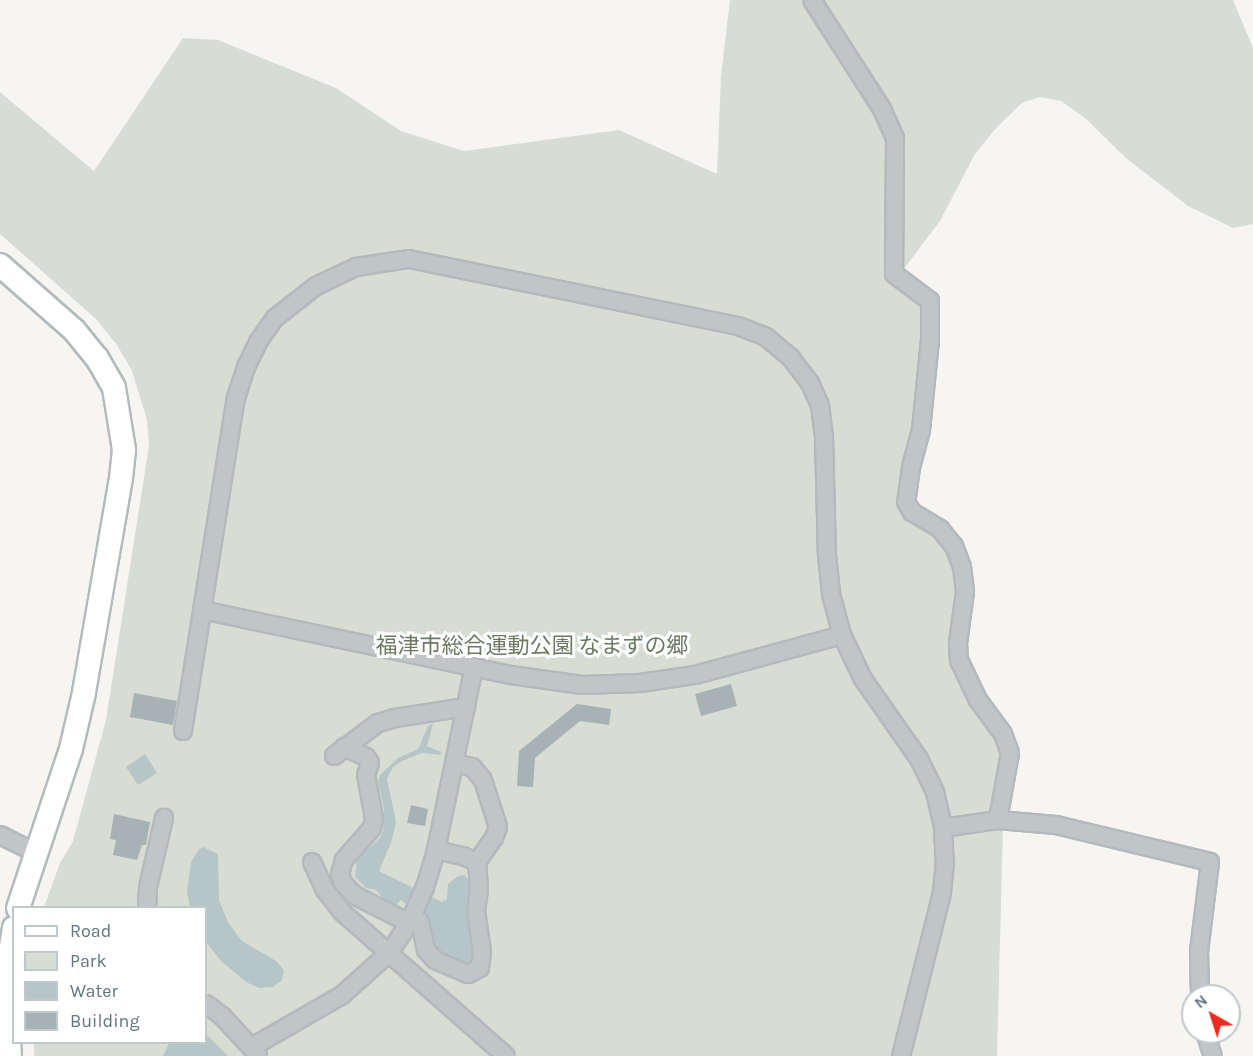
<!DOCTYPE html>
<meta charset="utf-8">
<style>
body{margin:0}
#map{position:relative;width:1253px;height:1056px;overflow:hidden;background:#f6f5f2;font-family:Karla,"Noto Sans JP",sans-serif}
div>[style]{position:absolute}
.green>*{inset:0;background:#d8ddd3}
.water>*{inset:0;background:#b6c6c7}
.building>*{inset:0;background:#a7b2b5}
.roads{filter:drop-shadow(2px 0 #b3babd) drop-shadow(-2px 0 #b3babd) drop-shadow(0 2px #b3babd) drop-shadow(0 -2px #b3babd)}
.street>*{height:16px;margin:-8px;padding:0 8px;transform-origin:8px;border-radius:8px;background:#c0c6c8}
.secondary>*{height:22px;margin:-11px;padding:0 11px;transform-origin:11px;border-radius:11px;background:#fff}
span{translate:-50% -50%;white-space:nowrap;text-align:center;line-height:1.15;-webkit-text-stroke:6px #fff;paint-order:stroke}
.park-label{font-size:22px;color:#6b7b62}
.legend{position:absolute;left:12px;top:906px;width:195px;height:138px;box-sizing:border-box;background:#fff;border:2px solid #bfc8cb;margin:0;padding:8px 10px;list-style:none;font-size:18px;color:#5f767e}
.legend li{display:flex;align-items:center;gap:12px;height:30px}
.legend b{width:30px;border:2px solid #bfc8cb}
.north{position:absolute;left:1181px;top:984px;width:60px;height:60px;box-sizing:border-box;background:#fff;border:2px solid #bfc8cb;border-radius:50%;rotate:321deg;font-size:16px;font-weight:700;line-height:24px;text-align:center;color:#5f767e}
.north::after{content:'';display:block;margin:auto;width:21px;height:27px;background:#e92c1f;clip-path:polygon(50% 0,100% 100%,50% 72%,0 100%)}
</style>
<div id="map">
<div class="green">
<div style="clip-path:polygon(730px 0,1233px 0,1253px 48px,1253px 224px,1233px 228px,1188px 206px,1127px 159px,1085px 118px,1061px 101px,1040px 97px,1022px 103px,996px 128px,975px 154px,940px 221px,903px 270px,937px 293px,938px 335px,913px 500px,918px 507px,948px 526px,960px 539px,968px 562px,964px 637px,966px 664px,980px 691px,1015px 741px,1018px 762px,1003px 827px,997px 1056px,34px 1056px,34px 1043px,206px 1042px,206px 908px,44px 907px,60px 863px,73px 841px,106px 720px,149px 445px,147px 420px,132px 371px,117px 345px,96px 319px,0 234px,0 92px,94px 171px,183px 38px,218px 40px,336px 88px,401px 131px,464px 151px,619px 130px,717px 174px,721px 76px)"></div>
</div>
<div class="water">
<div style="clip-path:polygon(433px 724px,427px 746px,441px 752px,441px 755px,422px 753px,402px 761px,393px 767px,387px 779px,396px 822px,391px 843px,379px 871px,442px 902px,447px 899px,448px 884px,458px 876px,465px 875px,471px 883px,467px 916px,475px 948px,474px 963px,471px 966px,444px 956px,435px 950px,426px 922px,401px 900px,396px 905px,388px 904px,376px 890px,366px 888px,355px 877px,357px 859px,380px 838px,383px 831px,384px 809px,378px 781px,380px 775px,398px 758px,418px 749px,428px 726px)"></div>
<div style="clip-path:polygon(145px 754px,157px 773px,138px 785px,126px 767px)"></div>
<div style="clip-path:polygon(203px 847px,218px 854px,219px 900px,228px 922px,242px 941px,276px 961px,284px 970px,282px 980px,273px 987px,259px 988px,246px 982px,221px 961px,206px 942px,206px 908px,190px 907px,187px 892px,191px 862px,199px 849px)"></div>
<div style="clip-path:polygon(206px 1034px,228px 1056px,163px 1056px,169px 1043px,206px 1042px)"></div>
</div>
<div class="building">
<div style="clip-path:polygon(731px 684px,737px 706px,701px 716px,695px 694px)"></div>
<div style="clip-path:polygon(134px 693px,177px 701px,173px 725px,130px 717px)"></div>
<div style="clip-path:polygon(577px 704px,611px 709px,609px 725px,580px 721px,535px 758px,533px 787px,517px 786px,519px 751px)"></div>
<div style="clip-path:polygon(411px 805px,428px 809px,425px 826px,407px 823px)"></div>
<div style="clip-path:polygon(114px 814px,150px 822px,146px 845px,142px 845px,137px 860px,113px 855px,116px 840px,110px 839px)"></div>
</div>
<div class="roads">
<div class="street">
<div style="left:812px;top:0;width:130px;rotate:57.3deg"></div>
<div style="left:882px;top:109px;width:32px;rotate:66deg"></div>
<div style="left:895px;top:138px;width:136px;rotate:90.4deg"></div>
<div style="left:894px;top:274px;width:45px;rotate:36.9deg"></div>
<div style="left:930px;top:301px;width:39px;rotate:90deg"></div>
<div style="left:930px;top:340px;width:90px;rotate:95.7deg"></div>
<div style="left:921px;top:430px;width:39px;rotate:105deg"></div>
<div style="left:911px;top:468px;width:34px;rotate:98deg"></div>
<div style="left:906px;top:502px;width:12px;rotate:59deg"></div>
<div style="left:912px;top:512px;width:33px;rotate:31deg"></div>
<div style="left:940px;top:529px;width:22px;rotate:51deg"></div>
<div style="left:954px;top:546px;width:22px;rotate:69deg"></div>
<div style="left:962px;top:567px;width:25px;rotate:83deg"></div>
<div style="left:965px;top:592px;width:51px;rotate:97.8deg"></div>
<div style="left:958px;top:643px;width:17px;rotate:87deg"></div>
<div style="left:959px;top:660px;width:44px;rotate:64.6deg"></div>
<div style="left:978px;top:700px;width:42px;rotate:53.7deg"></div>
<div style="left:1003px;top:734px;width:20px;rotate:70deg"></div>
<div style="left:1010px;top:753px;width:68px;rotate:100.2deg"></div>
<div style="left:202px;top:610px;width:316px;rotate:11.9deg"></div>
<div style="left:511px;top:675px;width:72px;rotate:8deg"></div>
<div style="left:582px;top:685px;width:58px;rotate:-2deg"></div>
<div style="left:640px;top:683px;width:56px;rotate:-8.3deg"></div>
<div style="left:695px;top:675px;width:152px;rotate:-15.2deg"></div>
<div style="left:183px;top:731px;width:337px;rotate:-81deg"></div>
<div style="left:236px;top:398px;width:33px;rotate:-72deg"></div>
<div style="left:246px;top:367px;width:28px;rotate:-64deg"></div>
<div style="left:258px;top:342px;width:29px;rotate:-55deg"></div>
<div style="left:275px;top:318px;width:52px;rotate:-38deg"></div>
<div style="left:316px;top:286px;width:44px;rotate:-25.4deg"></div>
<div style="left:356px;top:267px;width:54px;rotate:-8.6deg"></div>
<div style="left:409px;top:259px;width:336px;rotate:11.5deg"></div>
<div style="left:738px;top:326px;width:30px;rotate:21deg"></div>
<div style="left:766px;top:337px;width:33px;rotate:40deg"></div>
<div style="left:791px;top:358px;width:31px;rotate:53deg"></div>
<div style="left:810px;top:383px;width:24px;rotate:66deg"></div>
<div style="left:820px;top:405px;width:31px;rotate:83deg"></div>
<div style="left:824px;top:436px;width:119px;rotate:88.6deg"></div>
<div style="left:827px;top:555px;width:39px;rotate:84deg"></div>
<div style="left:831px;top:594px;width:42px;rotate:75deg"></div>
<div style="left:842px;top:635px;width:49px;rotate:64.5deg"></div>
<div style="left:863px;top:679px;width:98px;rotate:55deg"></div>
<div style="left:919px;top:759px;width:37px;rotate:64deg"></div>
<div style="left:935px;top:792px;width:37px;rotate:77deg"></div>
<div style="left:943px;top:828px;width:35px;rotate:87deg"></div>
<div style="left:945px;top:863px;width:30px;rotate:96deg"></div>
<div style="left:942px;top:893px;width:168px;rotate:104.1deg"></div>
<div style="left:344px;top:747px;width:24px;rotate:24deg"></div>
<div style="left:366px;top:757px;width:7px;rotate:56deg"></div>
<div style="left:370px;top:763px;width:13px;rotate:108deg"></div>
<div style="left:366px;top:775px;width:44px;rotate:79.5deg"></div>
<div style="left:374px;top:818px;width:10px;rotate:101deg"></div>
<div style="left:372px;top:828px;width:43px;rotate:131.2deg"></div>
<div style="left:344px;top:860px;width:15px;rotate:106deg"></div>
<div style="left:340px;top:874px;width:9px;rotate:72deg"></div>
<div style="left:343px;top:883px;width:16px;rotate:47deg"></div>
<div style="left:354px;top:895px;width:62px;rotate:27deg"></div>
<div style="left:334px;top:756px;width:55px;rotate:-36.9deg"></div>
<div style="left:378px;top:723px;width:18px;rotate:-16deg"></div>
<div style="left:395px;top:718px;width:72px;rotate:-8.8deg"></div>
<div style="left:943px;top:828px;width:56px;rotate:-8.3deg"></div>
<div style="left:998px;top:820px;width:58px;rotate:4.9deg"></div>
<div style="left:1056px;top:825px;width:158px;rotate:13.5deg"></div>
<div style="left:1210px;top:862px;width:90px;rotate:97deg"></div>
<div style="left:1199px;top:951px;width:45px;rotate:88.7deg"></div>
<div style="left:0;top:835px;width:40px;rotate:26.6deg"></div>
<div style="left:436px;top:850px;width:28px;rotate:13deg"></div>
<div style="left:463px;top:856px;width:15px;rotate:23deg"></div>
<div style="left:312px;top:862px;width:31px;rotate:65deg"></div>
<div style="left:325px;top:890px;width:28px;rotate:52deg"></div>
<div style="left:342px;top:912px;width:218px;rotate:41.3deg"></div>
<div style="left:147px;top:908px;width:21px;rotate:-87deg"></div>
<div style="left:148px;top:887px;width:71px;rotate:-76.9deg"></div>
<div style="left:413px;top:915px;width:10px;rotate:45deg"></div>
<div style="left:420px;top:922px;width:29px;rotate:78deg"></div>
<div style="left:426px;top:950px;width:13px;rotate:48deg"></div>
<div style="left:435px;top:960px;width:36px;rotate:23deg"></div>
<div style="left:468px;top:974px;width:13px;rotate:-27deg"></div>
<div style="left:480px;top:968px;width:16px;rotate:-83deg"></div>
<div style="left:482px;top:952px;width:41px;rotate:-98.3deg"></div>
<div style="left:476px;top:911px;width:22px;rotate:-82deg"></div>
<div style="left:479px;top:889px;width:27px;rotate:-94deg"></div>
<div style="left:477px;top:862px;width:29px;rotate:-55deg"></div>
<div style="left:494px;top:838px;width:12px;rotate:-70deg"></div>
<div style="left:498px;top:827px;width:49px;rotate:-107.7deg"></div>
<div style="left:483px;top:780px;width:17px;rotate:-130deg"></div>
<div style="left:472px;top:767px;width:18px;rotate:-167deg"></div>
<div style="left:206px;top:1004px;width:20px;rotate:37deg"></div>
<div style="left:222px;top:1016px;width:53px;rotate:47.3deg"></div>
<div style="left:1205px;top:1032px;width:25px;rotate:72deg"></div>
<div style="left:252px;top:1047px;width:104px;rotate:-30deg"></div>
<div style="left:342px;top:995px;width:63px;rotate:-41.8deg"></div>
<div style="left:389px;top:953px;width:36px;rotate:-56deg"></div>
<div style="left:409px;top:923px;width:39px;rotate:-66deg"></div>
<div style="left:425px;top:887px;width:39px;rotate:-73deg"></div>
<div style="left:436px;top:850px;width:187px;rotate:-78.3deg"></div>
</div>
<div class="secondary">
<div style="left:0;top:265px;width:98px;rotate:41.3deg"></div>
<div style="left:74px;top:330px;width:36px;rotate:51deg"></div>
<div style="left:97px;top:358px;width:34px;rotate:60deg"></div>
<div style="left:114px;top:388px;width:63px;rotate:80.8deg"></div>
<div style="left:124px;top:450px;width:28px;rotate:96deg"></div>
<div style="left:121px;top:478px;width:218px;rotate:99.8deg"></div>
<div style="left:84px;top:693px;width:57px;rotate:103.1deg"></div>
<div style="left:71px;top:749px;width:168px;rotate:108.4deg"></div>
<div style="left:10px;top:1056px;width:73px;rotate:-93.9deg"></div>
<div style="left:5px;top:983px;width:56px;rotate:-80.7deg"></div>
</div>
</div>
<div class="park-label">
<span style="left:532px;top:647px">福津市総合運動公園 なまずの郷</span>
</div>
<ul class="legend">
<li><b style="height:8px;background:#fff"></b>Road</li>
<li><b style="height:16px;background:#d8ddd3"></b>Park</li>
<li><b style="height:16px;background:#b6c6c7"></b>Water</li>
<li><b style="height:16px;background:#a7b2b5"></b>Building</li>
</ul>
<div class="north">N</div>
</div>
